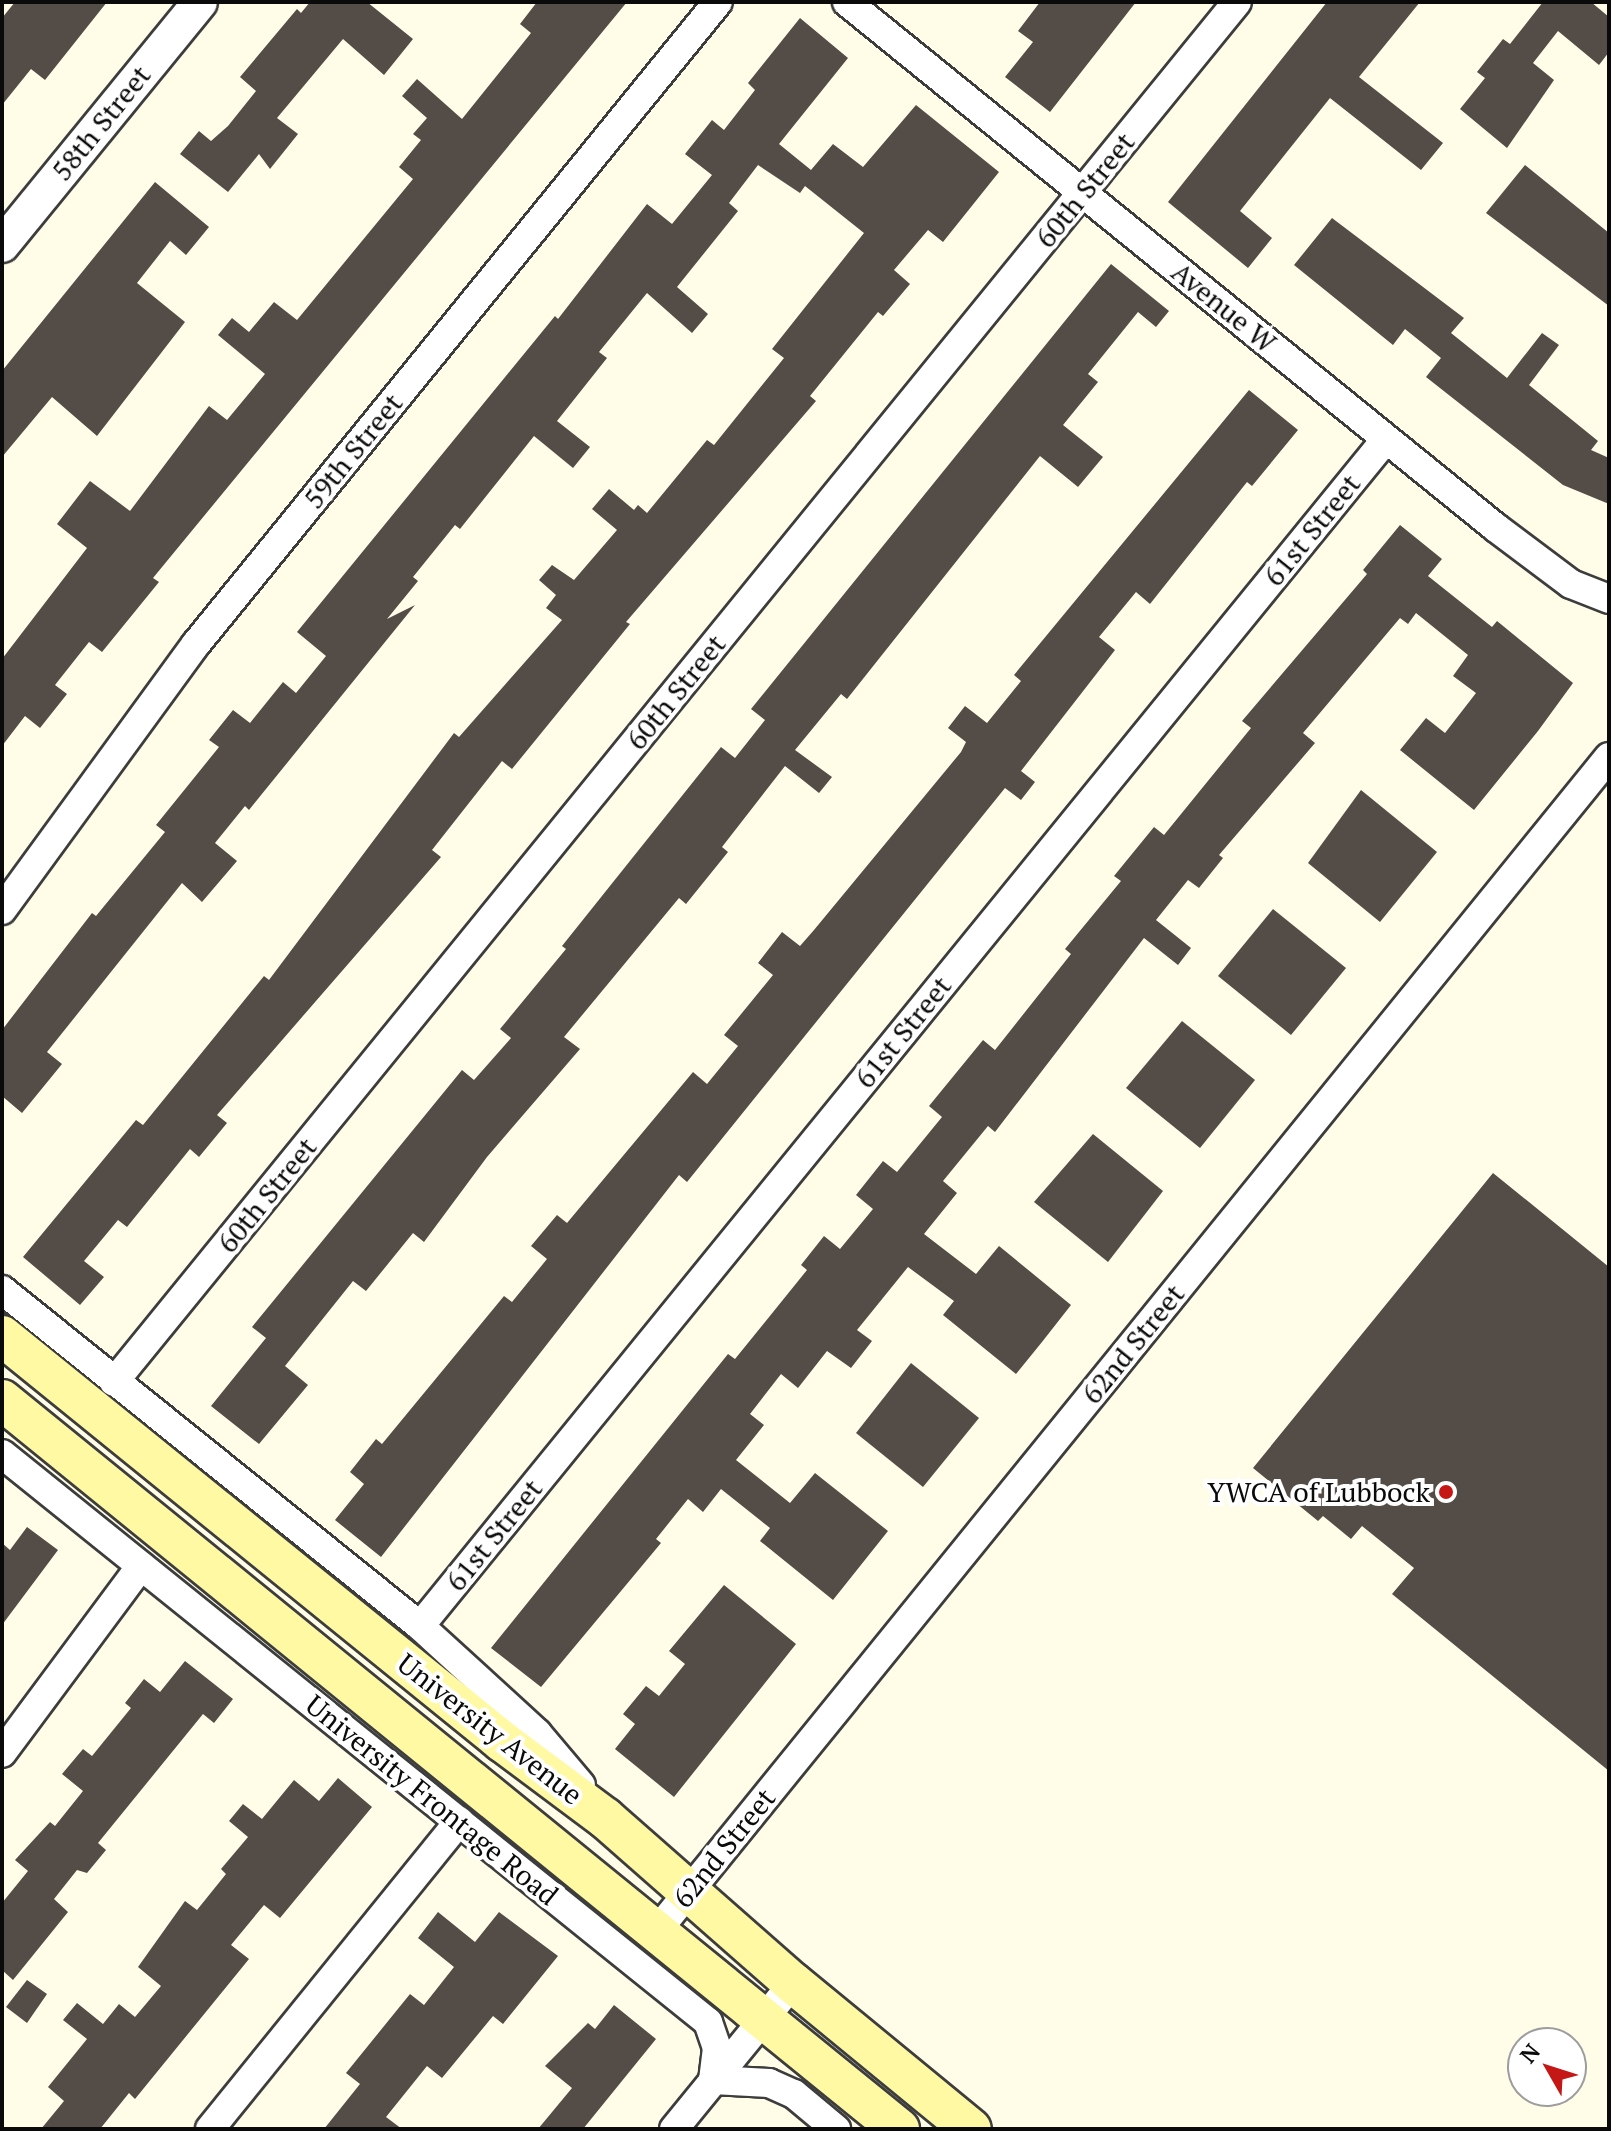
<!DOCTYPE html>
<style>
body{margin:0}
#map{position:relative;width:1611px;height:2131px;overflow:hidden;background:#fffce8;font-family:"PT Serif",serif}
div>[style]{position:absolute}
.building>*{inset:0;background:#544c46}
.roads{filter:drop-shadow(2px 0 #3d3d3d) drop-shadow(-2px 0 #3d3d3d) drop-shadow(0 2px #3d3d3d) drop-shadow(0 -2px #3d3d3d)}
.minor>*{height:28px;margin:-14px;padding:0 14px;transform-origin:14px;border-radius:14px;background:#fff}
.tertiary>*{height:34px;margin:-17px;padding:0 17px;transform-origin:17px;border-radius:17px;background:#fff}
.secondary>*{height:40px;margin:-20px;padding:0 20px;transform-origin:20px;border-radius:20px;background:#fff9a3}
.dots>*{width:22px;height:22px;translate:-50% -50%;box-sizing:border-box;border:4px solid #fff;border-radius:50%}
span{translate:-50% -50%;white-space:nowrap;text-align:center;line-height:1.15;-webkit-text-stroke:8px #fff;paint-order:stroke}
.street-label{font-size:28px;color:#0a0a0a}
.poi-label{font-size:28px;color:#0a0a0a}
.right{translate:-100% -50%;text-align:right}
.frame{position:absolute;inset:0;border:4px solid #0a0a0a;pointer-events:none}
.north{position:absolute;left:1507px;top:2027px;width:80px;height:80px;box-sizing:border-box;background:#fff;border:2px solid #9d9d9d;border-radius:50%;rotate:309deg;font-size:22px;font-weight:700;line-height:32px;text-align:center;color:#0a0a0a}
.north::after{content:'';display:block;margin:auto;width:28px;height:36px;background:#c61717;clip-path:polygon(50% 0,100% 100%,50% 72%,0 100%)}
</style>
<div id="map">
<div class="building">
<div style="clip-path:polygon(15px 2px,107px 2px,45px 80px,31px 69px,2px 105px,2px 18px)"></div>
<div style="clip-path:polygon(310px 2px,367px 2px,413px 39px,384px 75px,343px 39px,277px 118px,298px 134px,270px 169px,259px 154px,228px 192px,180px 154px,199px 131px,211px 141px,228px 126px,256px 91px,240px 77px,297px 9px,301px 13px)"></div>
<div style="clip-path:polygon(537px 2px,627px 2px,153px 578px,159px 582px,102px 652px,89px 642px,55px 685px,67px 694px,40px 728px,25px 716px,2px 746px,2px 659px,87px 548px,57px 524px,90px 481px,130px 511px,209px 406px,227px 420px,265px 374px,218px 335px,232px 318px,249px 332px,274px 302px,297px 320px,413px 179px,399px 167px,421px 140px,413px 134px,427px 118px,402px 96px,417px 79px,462px 119px,531px 33px,520px 24px)"></div>
<div style="clip-path:polygon(1040px 2px,1136px 2px,1050px 112px,1005px 77px,1033px 42px,1018px 31px)"></div>
<div style="clip-path:polygon(1327px 2px,1420px 2px,1359px 77px,1443px 143px,1421px 170px,1330px 98px,1240px 211px,1272px 238px,1248px 268px,1168px 202px)"></div>
<div style="clip-path:polygon(1543px 2px,1591px 2px,1609px 17px,1609px 52px,1599px 65px,1558px 31px,1533px 63px,1554px 80px,1507px 148px,1460px 109px,1485px 78px,1477px 72px,1503px 39px,1510px 44px)"></div>
<div style="clip-path:polygon(800px 18px,848px 58px,779px 144px,811px 170px,833px 144px,863px 167px,916px 105px,999px 172px,943px 242px,928px 230px,894px 270px,910px 284px,883px 316px,878px 312px,810px 396px,816px 401px,626px 622px,630px 624px,512px 769px,502px 761px,432px 850px,441px 857px,217px 1115px,227px 1123px,199px 1157px,190px 1149px,127px 1227px,118px 1220px,84px 1261px,104px 1277px,80px 1305px,23px 1257px,136px 1120px,143px 1125px,264px 976px,269px 980px,454px 733px,459px 737px,562px 620px,546px 608px,556px 595px,539px 580px,552px 565px,574px 580px,617px 530px,592px 509px,609px 489px,634px 510px,638px 505px,647px 513px,707px 440px,714px 445px,784px 358px,772px 349px,864px 233px,805px 186px,800px 193px,758px 165px,729px 203px,738px 211px,677px 287px,708px 314px,692px 333px,647px 293px,599px 352px,607px 358px,557px 421px,590px 447px,573px 468px,534px 436px,460px 529px,455px 525px,413px 577px,418px 581px,387px 619px,415px 605px,249px 810px,245px 806px,215px 843px,237px 861px,202px 902px,182px 883px,47px 1052px,62px 1064px,22px 1113px,2px 1096px,2px 1030px,92px 913px,96px 916px,165px 832px,156px 825px,219px 747px,209px 740px,233px 710px,250px 723px,283px 682px,296px 693px,326px 656px,297px 632px,555px 316px,558px 319px,647px 204px,672px 224px,712px 175px,685px 154px,712px 120px,724px 130px,755px 90px,748px 83px)"></div>
<div style="clip-path:polygon(1525px 165px,1609px 233px,1609px 306px,1486px 213px)"></div>
<div style="clip-path:polygon(155px 182px,209px 227px,186px 255px,170px 241px,137px 283px,185px 322px,97px 436px,52px 397px,2px 457px,2px 371px)"></div>
<div style="clip-path:polygon(1332px 218px,1464px 318px,1451px 333px,1507px 378px,1542px 333px,1559px 345px,1529px 385px,1598px 441px,1591px 450px,1609px 458px,1609px 504px,1563px 485px,1426px 377px,1441px 358px,1405px 329px,1393px 345px,1294px 265px)"></div>
<div style="clip-path:polygon(1111px 264px,1169px 311px,1156px 327px,1138px 312px,1088px 374px,1098px 382px,1063px 425px,1103px 457px,1078px 487px,1040px 456px,847px 699px,841px 694px,795px 750px,832px 777px,819px 793px,785px 766px,722px 847px,728px 852px,686px 904px,679px 898px,564px 1037px,580px 1049px,487px 1157px,424px 1242px,413px 1233px,366px 1291px,353px 1281px,285px 1366px,308px 1385px,259px 1444px,211px 1406px,266px 1338px,252px 1327px,462px 1070px,474px 1080px,511px 1038px,500px 1029px,566px 949px,562px 946px,721px 747px,735px 758px,765px 720px,751px 709px)"></div>
<div style="clip-path:polygon(1249px 390px,1298px 430px,1252px 486px,1247px 482px,1150px 604px,1136px 592px,1099px 637px,1115px 650px,1021px 771px,1035px 782px,1021px 800px,1005px 788px,687px 1182px,679px 1175px,381px 1557px,335px 1520px,364px 1484px,350px 1472px,376px 1439px,382px 1444px,504px 1296px,512px 1302px,547px 1259px,531px 1246px,557px 1215px,567px 1223px,693px 1072px,707px 1084px,738px 1046px,724px 1035px,773px 975px,758px 963px,782px 932px,800px 946px,814px 930px,961px 752px,966px 742px,948px 728px,965px 706px,987px 723px,1021px 681px,1014px 675px)"></div>
<div style="clip-path:polygon(1400px 525px,1442px 559px,1428px 576px,1492px 627px,1497px 621px,1573px 683px,1538px 731px,1474px 810px,1400px 750px,1426px 718px,1445px 733px,1476px 693px,1453px 676px,1468px 655px,1416px 613px,1408px 624px,1400px 618px,1303px 733px,1315px 743px,1219px 855px,1223px 858px,1199px 888px,1188px 880px,1156px 920px,1191px 948px,1178px 965px,1144px 938px,995px 1132px,988px 1126px,943px 1181px,957px 1193px,924px 1234px,976px 1274px,999px 1246px,1071px 1305px,1042px 1342px,1016px 1374px,943px 1315px,954px 1301px,908px 1267px,857px 1330px,872px 1341px,851px 1368px,827px 1351px,798px 1388px,781px 1374px,750px 1414px,764px 1425px,736px 1460px,790px 1503px,815px 1473px,888px 1531px,833px 1600px,760px 1541px,770px 1528px,721px 1489px,703px 1512px,688px 1499px,656px 1539px,661px 1543px,541px 1687px,491px 1648px,728px 1354px,735px 1359px,807px 1270px,801px 1265px,824px 1236px,840px 1249px,873px 1209px,856px 1195px,883px 1161px,897px 1172px,942px 1117px,929px 1106px,983px 1040px,995px 1050px,1071px 954px,1065px 949px,1121px 881px,1114px 876px,1154px 827px,1164px 835px,1251px 728px,1242px 721px,1367px 574px,1363px 570px)"></div>
<div style="clip-path:polygon(1361px 790px,1437px 852px,1380px 922px,1308px 863px)"></div>
<div style="clip-path:polygon(1273px 909px,1346px 968px,1291px 1035px,1218px 976px)"></div>
<div style="clip-path:polygon(1182px 1021px,1255px 1080px,1200px 1148px,1126px 1088px)"></div>
<div style="clip-path:polygon(1093px 1134px,1163px 1191px,1108px 1262px,1034px 1202px)"></div>
<div style="clip-path:polygon(1493px 1173px,1609px 1267px,1609px 1771px,1392px 1594px,1414px 1568px,1362px 1526px,1351px 1539px,1323px 1516px,1318px 1521px,1253px 1468px)"></div>
<div style="clip-path:polygon(911px 1363px,979px 1418px,923px 1487px,856px 1433px)"></div>
<div style="clip-path:polygon(27px 1527px,58px 1550px,2px 1625px,2px 1543px,10px 1550px)"></div>
<div style="clip-path:polygon(724px 1585px,796px 1644px,674px 1797px,615px 1749px,635px 1724px,623px 1714px,646px 1686px,659px 1696px,685px 1664px,669px 1651px)"></div>
<div style="clip-path:polygon(185px 1661px,233px 1699px,214px 1723px,203px 1714px,98px 1843px,106px 1850px,87px 1873px,77px 1870px,54px 1899px,68px 1912px,13px 1980px,2px 1970px,2px 1903px,28px 1871px,15px 1860px,50px 1822px,55px 1826px,83px 1791px,62px 1774px,83px 1749px,92px 1756px,131px 1708px,125px 1703px,144px 1679px,160px 1692px)"></div>
<div style="clip-path:polygon(338px 1778px,372px 1807px,280px 1918px,264px 1905px,231px 1945px,249px 1959px,135px 2099px,129px 2093px,100px 2129px,41px 2129px,64px 2101px,48px 2087px,87px 2039px,63px 2020px,77px 2003px,103px 2024px,119px 2004px,135px 2017px,161px 1986px,138px 1967px,185px 1901px,197px 1910px,226px 1874px,221px 1869px,248px 1837px,229px 1821px,243px 1804px,262px 1819px,294px 1780px,319px 1801px)"></div>
<div style="clip-path:polygon(438px 1912px,475px 1942px,499px 1912px,558px 1956px,503px 2024px,493px 2016px,442px 2078px,427px 2066px,386px 2117px,402px 2129px,324px 2129px,360px 2084px,346px 2073px,410px 1994px,424px 2005px,454px 1967px,418px 1938px)"></div>
<div style="clip-path:polygon(27px 1980px,47px 1994px,27px 2023px,6px 2007px)"></div>
<div style="clip-path:polygon(614px 2005px,656px 2039px,583px 2129px,538px 2129px,572px 2088px,545px 2066px,588px 2023px,595px 2029px)"></div>
</div>
<div class="roads">
<div class="minor">
<div style="left:847px;top:2px;width:834px;rotate:39.01deg"></div>
<div style="left:1495px;top:527px;width:95px;rotate:36.9deg"></div>
<div style="left:1571px;top:584px;width:41px;rotate:21.5deg"></div>
<div style="left:2px;top:910px;width:329px;rotate:-53.9deg"></div>
<div style="left:196px;top:644px;width:827px;rotate:-50.89deg"></div>
<div style="left:2px;top:1290px;width:536px;rotate:38.79deg"></div>
<div style="left:420px;top:1626px;width:159px;rotate:42.4deg"></div>
<div style="left:537px;top:1733px;width:68px;rotate:49.8deg"></div>
<div style="left:114px;top:1382px;width:1779px;rotate:-50.86deg"></div>
<div style="left:2px;top:1454px;width:906px;rotate:38.82deg"></div>
<div style="left:708px;top:2022px;width:28px;rotate:71deg"></div>
<div style="left:717px;top:2048px;width:32px;rotate:97deg"></div>
<div style="left:713px;top:2080px;width:56px;rotate:3.1deg"></div>
<div style="left:769px;top:2083px;width:27px;rotate:24deg"></div>
<div style="left:794px;top:2094px;width:55px;rotate:39.8deg"></div>
<div style="left:420px;top:1626px;width:1530px;rotate:-50.86deg"></div>
<div style="left:2px;top:1753px;width:233px;rotate:-53.4deg"></div>
<div style="left:656px;top:1932px;width:1513px;rotate:-50.96deg"></div>
<div style="left:210px;top:2129px;width:396px;rotate:-51deg"></div>
<div style="left:674px;top:2129px;width:188px;rotate:-50.8deg"></div>
</div>
<div class="tertiary">
<div style="left:2px;top:245px;width:313px;rotate:-50.8deg"></div>
</div>
<div class="secondary">
<div style="left:2px;top:1336px;width:645px;rotate:39.02deg"></div>
<div style="left:503px;top:1742px;width:127px;rotate:36.7deg"></div>
<div style="left:605px;top:1818px;width:250px;rotate:41.3deg"></div>
<div style="left:793px;top:1983px;width:230px;rotate:39.4deg"></div>
<div style="left:2px;top:1400px;width:1156px;rotate:39.1deg"></div>
</div>
</div>
<div class="dots">
<div style="left:1446px;top:1492px;background:#c61717"></div>
</div>
<div class="street-label">
<span style="left:101px;top:123px;rotate:-51deg">58th Street</span>
<span style="left:1085px;top:190px;rotate:-51deg">60th Street</span>
<span style="left:1224px;top:307px;rotate:39deg">Avenue W</span>
<span style="left:353px;top:451px;rotate:-51deg">59th Street</span>
<span style="left:1312px;top:530px;rotate:-51deg">61st Street</span>
<span style="left:676px;top:692px;rotate:-51deg">60th Street</span>
<span style="left:903px;top:1032px;rotate:-51deg">61st Street</span>
<span style="left:267px;top:1195px;rotate:-51deg">60th Street</span>
<span style="left:1133px;top:1344px;rotate:-51deg">62nd Street</span>
<span style="left:494px;top:1535px;rotate:-51deg">61st Street</span>
<span style="left:490px;top:1729px;rotate:38deg">University Avenue</span>
<span style="left:432px;top:1800px;rotate:39deg">University Frontage Road</span>
<span style="left:724px;top:1848px;rotate:-51deg">62nd Street</span>
</div>
<div class="poi-label">
<span class="right" style="left:1430px;top:1492px">YWCA of Lubbock</span>
</div>
<div class="frame"></div>
<div class="north">N</div>
</div>
